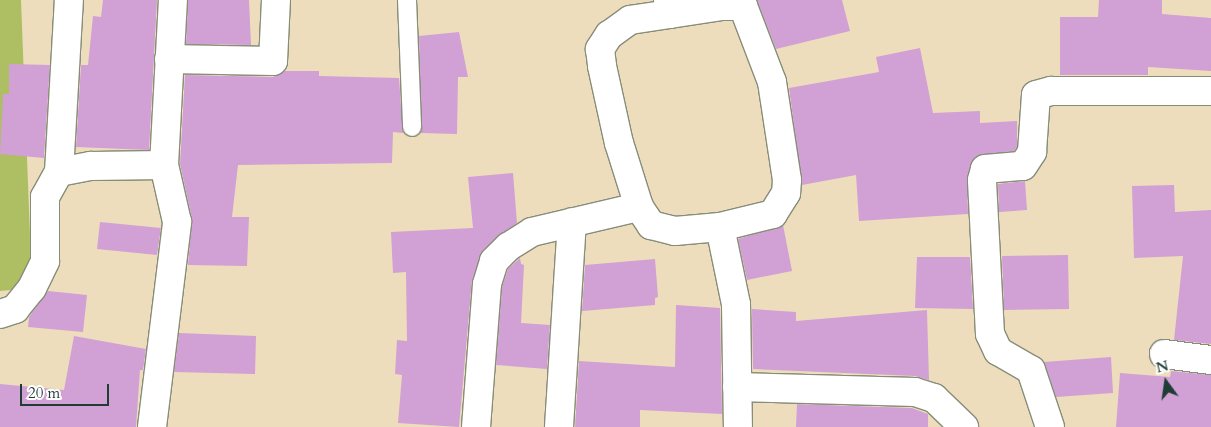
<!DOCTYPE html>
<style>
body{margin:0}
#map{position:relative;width:1211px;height:427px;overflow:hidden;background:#eeddbc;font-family:Cardo,serif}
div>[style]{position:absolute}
.green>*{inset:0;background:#adbf62}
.building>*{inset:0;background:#d1a0d4}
.roads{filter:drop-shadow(1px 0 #868d78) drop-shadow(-1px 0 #868d78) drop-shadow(0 1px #868d78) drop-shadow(0 -1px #868d78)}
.lane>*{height:18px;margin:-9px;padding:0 9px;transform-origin:9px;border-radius:9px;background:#fff}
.street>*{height:28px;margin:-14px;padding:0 14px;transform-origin:14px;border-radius:14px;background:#fff}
span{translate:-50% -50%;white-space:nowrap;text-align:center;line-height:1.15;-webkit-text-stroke:5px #fff;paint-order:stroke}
.north{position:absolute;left:1141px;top:357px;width:50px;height:50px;-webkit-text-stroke:4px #fff;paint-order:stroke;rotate:346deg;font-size:14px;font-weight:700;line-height:20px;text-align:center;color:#1f3d34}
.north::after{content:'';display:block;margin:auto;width:18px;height:22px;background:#1f3d34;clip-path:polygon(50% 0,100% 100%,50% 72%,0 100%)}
.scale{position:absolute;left:20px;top:384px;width:89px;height:22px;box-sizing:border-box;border:2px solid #1f3d34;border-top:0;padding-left:6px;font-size:15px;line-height:18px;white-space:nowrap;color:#1f3d34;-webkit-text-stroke:4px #fff;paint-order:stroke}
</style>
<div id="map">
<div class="green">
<div style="clip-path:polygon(0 0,21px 0,32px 288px,0 291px)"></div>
</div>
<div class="building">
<div style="clip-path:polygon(103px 0,157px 0,149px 150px,76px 147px,81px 65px,88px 65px,93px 16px,101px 17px)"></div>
<div style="clip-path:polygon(188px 0,249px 0,251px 45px,186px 44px)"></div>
<div style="clip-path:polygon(757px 0,842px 0,850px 31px,776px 49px)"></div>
<div style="clip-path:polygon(1099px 0,1162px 0,1162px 14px,1211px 18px,1211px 71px,1148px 67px,1148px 75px,1060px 75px,1060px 17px,1098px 17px)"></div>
<div style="clip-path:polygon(459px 32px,468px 77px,458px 77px,457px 134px,421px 133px,419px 36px)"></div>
<div style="clip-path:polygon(920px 48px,933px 113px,980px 111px,980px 123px,1017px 121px,1017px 147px,1014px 151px,975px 157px,967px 176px,968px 214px,859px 221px,856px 175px,802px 185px,789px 88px,879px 72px,876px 57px)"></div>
<div style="clip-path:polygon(9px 64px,50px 65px,44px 158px,0 154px,3px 94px,9px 94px)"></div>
<div style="clip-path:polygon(284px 71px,319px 71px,319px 76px,399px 78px,403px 133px,393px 132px,392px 163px,238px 165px,232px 217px,249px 217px,247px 266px,188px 265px,192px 219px,180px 164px,185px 75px,273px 77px)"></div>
<div style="clip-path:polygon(513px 173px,517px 223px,483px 250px,472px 280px,459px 427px,398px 423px,402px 375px,395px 374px,397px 340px,407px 341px,406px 272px,393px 273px,391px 232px,473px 228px,468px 177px)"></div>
<div style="clip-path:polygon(1025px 181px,1027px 210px,999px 212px,998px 184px)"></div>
<div style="clip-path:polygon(1174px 185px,1175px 212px,1211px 210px,1211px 344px,1174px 340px,1183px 256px,1134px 258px,1132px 186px)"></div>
<div style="clip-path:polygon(100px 222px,161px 228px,157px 255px,97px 249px)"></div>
<div style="clip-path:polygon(783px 225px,792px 271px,747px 280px,738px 239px)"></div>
<div style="clip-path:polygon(1068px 255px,1069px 309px,1004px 310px,1002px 256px)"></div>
<div style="clip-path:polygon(917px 257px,970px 257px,973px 309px,915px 308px)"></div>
<div style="clip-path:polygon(520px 258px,521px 264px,524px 265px,521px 323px,550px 325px,547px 369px,496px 365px,502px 287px,508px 269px)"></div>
<div style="clip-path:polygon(655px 259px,658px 297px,655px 298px,655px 305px,582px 311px,585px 265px)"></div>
<div style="clip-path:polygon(48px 291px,87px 295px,83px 332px,28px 327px,29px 317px)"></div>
<div style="clip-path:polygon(676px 305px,720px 308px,722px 414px,640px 410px,640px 427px,575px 427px,579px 361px,675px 367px)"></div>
<div style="clip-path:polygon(752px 309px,796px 312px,796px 321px,927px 310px,929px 380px,915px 376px,753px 369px)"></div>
<div style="clip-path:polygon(179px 333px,256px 336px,255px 374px,174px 372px)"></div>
<div style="clip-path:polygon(74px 336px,146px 349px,143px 370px,140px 370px,136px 427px,0 427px,0 384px,64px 390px)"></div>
<div style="clip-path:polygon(1111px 357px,1113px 393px,1056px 397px,1044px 362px)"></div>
<div style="clip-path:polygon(1171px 371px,1211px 375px,1211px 427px,1116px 427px,1120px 373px,1170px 377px)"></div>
<div style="clip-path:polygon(797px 404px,912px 408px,928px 414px,928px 427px,796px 427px)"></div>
</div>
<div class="roads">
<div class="lane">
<div style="left:407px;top:0;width:127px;rotate:87.7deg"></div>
</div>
<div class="street">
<div style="left:668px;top:0;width:14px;rotate:82deg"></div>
<div style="left:670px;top:14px;width:40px;rotate:171.5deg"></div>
<div style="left:630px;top:20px;width:26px;rotate:144deg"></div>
<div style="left:609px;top:35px;width:17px;rotate:123deg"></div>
<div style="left:600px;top:49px;width:17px;rotate:83deg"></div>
<div style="left:602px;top:66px;width:79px;rotate:77.6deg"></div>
<div style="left:619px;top:143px;width:67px;rotate:72.6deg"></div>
<div style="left:639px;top:207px;width:22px;rotate:56deg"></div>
<div style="left:651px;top:225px;width:25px;rotate:14deg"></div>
<div style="left:675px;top:231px;width:45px;rotate:-5.1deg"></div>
<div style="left:720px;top:227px;width:79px;rotate:78.3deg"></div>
<div style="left:736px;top:304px;width:123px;rotate:89.1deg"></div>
<div style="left:670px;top:14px;width:53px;rotate:-8.7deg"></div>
<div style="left:722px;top:6px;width:21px"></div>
<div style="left:743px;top:6px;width:81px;rotate:69.1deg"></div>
<div style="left:772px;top:82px;width:99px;rotate:81.3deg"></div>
<div style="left:787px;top:180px;width:13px;rotate:94deg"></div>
<div style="left:786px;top:193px;width:25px;rotate:122deg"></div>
<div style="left:773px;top:214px;width:55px;rotate:166.2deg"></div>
<div style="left:169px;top:59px;width:104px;rotate:1.1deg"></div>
<div style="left:273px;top:61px;width:61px;rotate:-87.2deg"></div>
<div style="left:59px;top:172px;width:172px;rotate:-86.7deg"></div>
<div style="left:0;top:314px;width:16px;rotate:-18deg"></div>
<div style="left:15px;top:309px;width:27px;rotate:-51deg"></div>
<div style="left:32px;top:288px;width:30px;rotate:-64deg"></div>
<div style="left:45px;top:261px;width:64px;rotate:-90deg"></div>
<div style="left:45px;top:197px;width:29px;rotate:-61deg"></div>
<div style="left:59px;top:172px;width:33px;rotate:-11deg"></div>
<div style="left:91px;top:166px;width:73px;rotate:-0.8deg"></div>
<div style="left:1164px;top:354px;width:47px;rotate:7.3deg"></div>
<div style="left:737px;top:387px;width:178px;rotate:1.6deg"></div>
<div style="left:915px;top:392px;width:20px;rotate:18deg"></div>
<div style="left:934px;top:398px;width:42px;rotate:44deg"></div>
<div style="left:152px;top:427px;width:207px;rotate:-83deg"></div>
<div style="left:177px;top:222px;width:58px;rotate:-102.8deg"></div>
<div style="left:164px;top:165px;width:165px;rotate:-86.9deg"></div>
<div style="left:476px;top:427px;width:143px;rotate:-85.6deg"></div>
<div style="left:487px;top:284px;width:24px;rotate:-73deg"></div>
<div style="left:494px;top:261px;width:20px;rotate:-45deg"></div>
<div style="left:508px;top:247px;width:28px;rotate:-32deg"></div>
<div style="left:532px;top:232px;width:110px;rotate:-13.2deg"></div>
<div style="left:559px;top:427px;width:205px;rotate:-86.4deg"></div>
<div style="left:1050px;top:427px;width:60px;rotate:-108.4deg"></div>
<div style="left:1031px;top:370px;width:38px;rotate:-150deg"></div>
<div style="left:998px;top:351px;width:19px;rotate:-115deg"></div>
<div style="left:990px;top:334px;width:154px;rotate:-93deg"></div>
<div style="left:982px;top:180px;width:11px;rotate:-75deg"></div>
<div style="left:985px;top:169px;width:38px;rotate:-5deg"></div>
<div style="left:1023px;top:166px;width:17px;rotate:-57deg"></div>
<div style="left:1032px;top:152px;width:57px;rotate:-86deg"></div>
<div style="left:1036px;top:95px;width:16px;rotate:-15deg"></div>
<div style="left:1051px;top:91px;width:160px"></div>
</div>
</div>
<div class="north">N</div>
<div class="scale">20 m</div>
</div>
